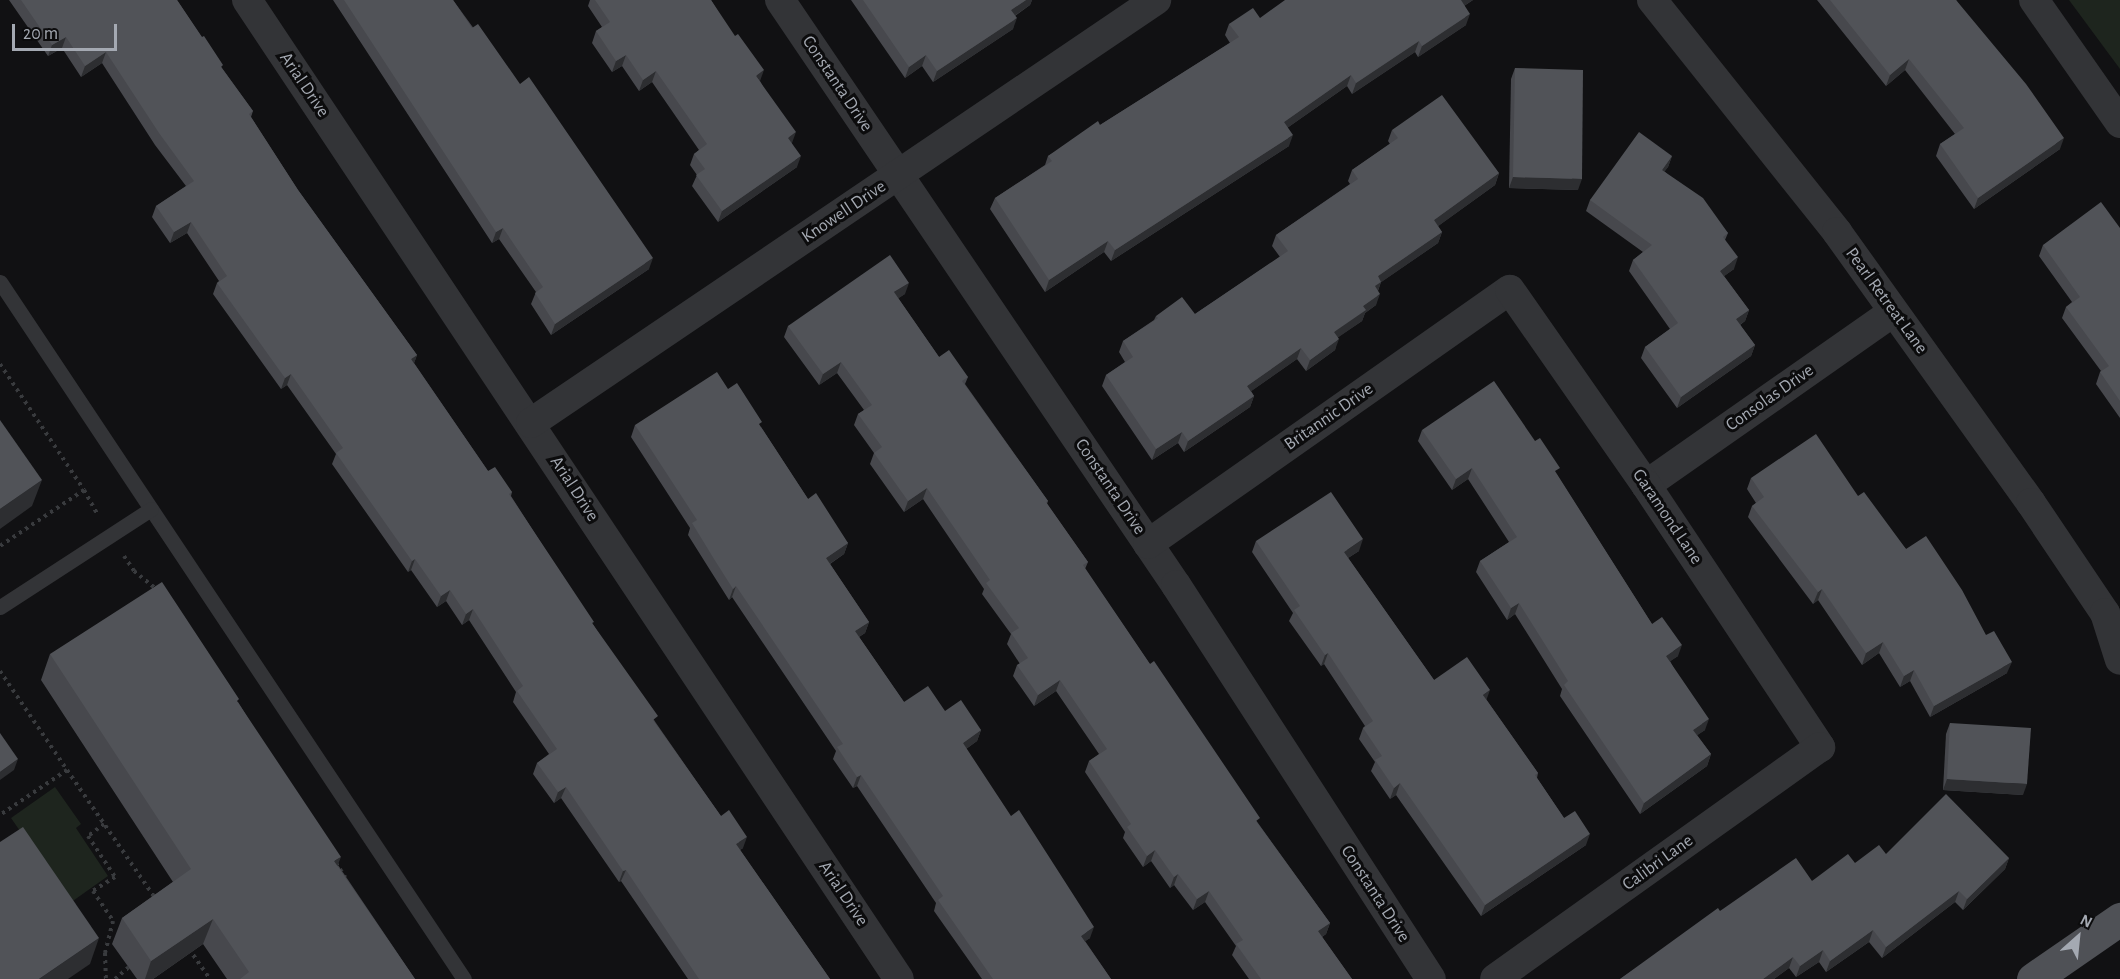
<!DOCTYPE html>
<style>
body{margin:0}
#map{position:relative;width:2120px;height:979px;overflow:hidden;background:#111113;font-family:"Alegreya Sans",sans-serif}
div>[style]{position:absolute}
.green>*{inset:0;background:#1e251e}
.path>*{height:4px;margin-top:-2px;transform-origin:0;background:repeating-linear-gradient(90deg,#393b3e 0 3px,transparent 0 7.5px)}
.service>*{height:15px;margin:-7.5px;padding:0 7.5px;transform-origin:7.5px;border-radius:7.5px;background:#333437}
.minor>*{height:30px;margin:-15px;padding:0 15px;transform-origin:15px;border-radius:15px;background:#333437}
.primary>*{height:33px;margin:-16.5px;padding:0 16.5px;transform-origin:16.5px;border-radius:16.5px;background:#4f5156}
.wall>*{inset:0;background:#47484d}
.shaded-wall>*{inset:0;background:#2d2e31}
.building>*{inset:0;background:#515358}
span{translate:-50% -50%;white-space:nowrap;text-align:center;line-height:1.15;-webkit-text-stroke:6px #0c0c0d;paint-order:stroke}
.street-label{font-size:18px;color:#a4a9b2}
.north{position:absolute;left:2048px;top:907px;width:60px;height:60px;-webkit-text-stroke:4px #0c0c0d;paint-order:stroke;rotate:27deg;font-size:16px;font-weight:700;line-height:24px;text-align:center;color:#a4a9b2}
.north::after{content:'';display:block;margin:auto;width:21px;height:27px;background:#a4a9b2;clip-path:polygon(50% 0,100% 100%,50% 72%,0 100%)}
.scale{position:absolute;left:12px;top:24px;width:105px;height:27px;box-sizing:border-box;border:3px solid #a4a9b2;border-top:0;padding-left:8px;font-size:18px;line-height:21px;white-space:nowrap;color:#a4a9b2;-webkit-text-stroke:4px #0c0c0d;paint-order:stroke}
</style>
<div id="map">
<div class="green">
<div style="clip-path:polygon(2069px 0,2120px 0,2120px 69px)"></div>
<div style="clip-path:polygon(55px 787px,81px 824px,76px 828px,108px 876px,70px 903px,11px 818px)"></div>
</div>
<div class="path">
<div style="left:0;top:364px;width:151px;rotate:56.3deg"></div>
<div style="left:84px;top:490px;width:101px;rotate:146.3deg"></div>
<div style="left:84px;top:490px;width:26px;rotate:61deg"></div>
<div style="left:124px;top:556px;width:18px;rotate:56deg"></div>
<div style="left:134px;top:571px;width:28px;rotate:39deg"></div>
<div style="left:0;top:671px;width:120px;rotate:55.9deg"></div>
<div style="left:67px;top:770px;width:81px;rotate:146.1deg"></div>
<div style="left:67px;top:770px;width:155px;rotate:55.5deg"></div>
<div style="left:104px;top:824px;width:20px;rotate:143deg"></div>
<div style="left:88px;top:836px;width:49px;rotate:56.6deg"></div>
<div style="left:115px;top:877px;width:26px;rotate:148deg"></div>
<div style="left:93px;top:891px;width:36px;rotate:56deg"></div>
<div style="left:113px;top:921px;width:33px;rotate:104deg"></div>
<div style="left:105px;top:953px;width:26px;rotate:88deg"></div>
<div style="left:336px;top:863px;width:17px;rotate:57deg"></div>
<div style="left:189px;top:949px;width:37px;rotate:55deg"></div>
<div style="left:115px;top:979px;width:18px;rotate:-41deg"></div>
</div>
<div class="service">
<div style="left:0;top:282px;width:837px;rotate:56.35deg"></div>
<div style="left:0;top:607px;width:180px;rotate:-33deg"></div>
</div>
<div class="minor">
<div style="left:247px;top:0;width:1176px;rotate:56.34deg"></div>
<div style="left:780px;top:0;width:706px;rotate:55.91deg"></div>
<div style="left:1176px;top:585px;width:469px;rotate:57.1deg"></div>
<div style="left:1652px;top:0;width:297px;rotate:51.4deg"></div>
<div style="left:1837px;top:232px;width:333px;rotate:54.4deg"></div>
<div style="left:2031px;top:503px;width:133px;rotate:56.1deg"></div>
<div style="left:2105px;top:613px;width:49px;rotate:72.3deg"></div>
<div style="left:2034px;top:0;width:150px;rotate:55deg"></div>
<div style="left:531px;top:423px;width:755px;rotate:-34.09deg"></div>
<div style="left:1646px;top:485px;width:302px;rotate:-35deg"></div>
<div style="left:1148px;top:544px;width:442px;rotate:-35.1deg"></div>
<div style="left:1510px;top:290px;width:238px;rotate:55.1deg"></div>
<div style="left:1646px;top:485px;width:315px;rotate:56.4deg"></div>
<div style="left:1820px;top:747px;width:399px;rotate:144.5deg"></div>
</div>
<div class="primary">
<div style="left:2033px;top:979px;width:106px;rotate:-34.6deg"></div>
</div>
<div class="wall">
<div style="clip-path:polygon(9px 0,177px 0,222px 68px,253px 111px,251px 117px,298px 190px,417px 355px,414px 363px,488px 471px,512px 492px,511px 496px,656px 723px,743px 848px,740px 850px,830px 979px,688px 979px,621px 881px,619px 882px,561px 798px,554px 803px,533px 774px,537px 763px,549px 754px,513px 702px,516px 692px,469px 620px,462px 625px,446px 601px,437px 607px,411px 570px,408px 572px,332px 464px,336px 454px,287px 385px,281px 389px,213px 294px,217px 283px,219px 281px,187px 233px,170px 243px,152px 217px,156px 206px,186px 186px,155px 145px,102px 63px,81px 77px,62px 48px,48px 56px)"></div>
<div style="clip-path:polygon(333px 0,453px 0,649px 269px,551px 335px,531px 304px,536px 292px,499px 239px,492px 243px)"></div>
<div style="clip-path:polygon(590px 0,711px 0,760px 81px,792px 144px,797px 167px,718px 222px,692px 186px,697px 175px,690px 165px,694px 154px,699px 150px,652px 82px,639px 91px,622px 66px,612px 72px,592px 43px,596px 31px,602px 27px,588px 6px)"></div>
<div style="clip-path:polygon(851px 0,1032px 0,1030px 5px,1015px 16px,1013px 29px,933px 82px,922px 66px,905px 78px)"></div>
<div style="clip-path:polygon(1473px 0,1464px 6px,1466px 25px,1418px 57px,1415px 52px,1352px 94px,1347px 86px,1287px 128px,1289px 146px,1111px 261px,1104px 252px,1045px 292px,990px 209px,995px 198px,1045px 165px,1048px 156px,1100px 125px,1230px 43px,1225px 35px,1229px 24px,1260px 18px)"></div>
<div style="clip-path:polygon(1817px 0,1956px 0,2060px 149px,1974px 209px,1936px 156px,1940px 144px,1955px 134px,1905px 70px,1886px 86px)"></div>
<div style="clip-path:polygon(1515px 68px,1578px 190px,1509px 188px,1511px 79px)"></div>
<div style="clip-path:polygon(1392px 130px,1499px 173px,1495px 185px,1438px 226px,1442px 232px,1438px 243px,1381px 282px,1378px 291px,1376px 305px,1365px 313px,1362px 321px,1338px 337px,1335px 350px,1306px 371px,1297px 359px,1251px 391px,1254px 396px,1250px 407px,1184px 452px,1178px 443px,1152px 460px,1102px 386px,1106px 375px,1125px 362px,1119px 352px,1123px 341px,1154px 320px,1156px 316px,1195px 314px,1280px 257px,1272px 246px,1276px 235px,1350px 184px,1348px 181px,1352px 170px,1390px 144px,1388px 141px)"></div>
<div style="clip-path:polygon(1672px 156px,1668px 167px,1664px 171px,1728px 233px,1725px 240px,1734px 269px,1724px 276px,1749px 310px,1745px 321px,1740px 325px,1755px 345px,1751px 356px,1677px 408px,1641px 358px,1645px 347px,1670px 329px,1629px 271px,1633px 260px,1643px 252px,1586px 211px,1590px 200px)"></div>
<div style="clip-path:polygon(2120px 228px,2120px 418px,2096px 384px,2100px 372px,2101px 371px,2062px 318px,2066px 307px,2072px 302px,2039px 256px,2043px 245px)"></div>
<div style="clip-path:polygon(905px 294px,898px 298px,939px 357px,968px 377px,965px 384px,1048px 501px,1047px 504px,1088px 562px,1085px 569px,1258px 823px,1330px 923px,1326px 934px,1322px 937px,1352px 979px,1249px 979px,1232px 955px,1236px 946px,1205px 902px,1193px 910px,1174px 885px,1170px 888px,1151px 861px,1143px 867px,1123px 838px,1125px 832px,1085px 772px,1089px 761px,1099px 754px,1056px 691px,1034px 706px,1013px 676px,1017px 665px,1020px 664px,1007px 644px,1011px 634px,982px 594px,984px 589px,923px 499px,904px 512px,870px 464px,874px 453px,854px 425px,858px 414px,864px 410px,837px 373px,819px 385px,784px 337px,788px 326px)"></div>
<div style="clip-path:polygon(635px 425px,761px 427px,808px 499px,848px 543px,844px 554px,830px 564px,869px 622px,865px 633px,859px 637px,904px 702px,945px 711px,981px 730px,977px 741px,966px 749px,1090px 938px,1085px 941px,1111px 979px,982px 979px,934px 911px,936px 903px,857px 786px,853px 788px,833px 759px,836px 751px,732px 597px,729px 600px,710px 570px,688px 535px,690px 528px,631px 437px)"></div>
<div style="clip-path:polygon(1422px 430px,1557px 475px,1652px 624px,1678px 656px,1670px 661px,1705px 730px,1697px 735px,1711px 754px,1707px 766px,1640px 814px,1560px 696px,1562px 689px,1515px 614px,1507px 620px,1476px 572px,1480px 561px,1509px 542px,1468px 479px,1452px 490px,1418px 441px)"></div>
<div style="clip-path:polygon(1751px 478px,1858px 496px,1906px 549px,2007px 673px,1930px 717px,1910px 681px,1900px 687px,1879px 653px,1862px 665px,1818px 600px,1813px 604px,1748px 517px,1752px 506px,1756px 503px,1747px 489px)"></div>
<div style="clip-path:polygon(1256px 541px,1359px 551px,1348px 558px,1434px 680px,1486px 699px,1538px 773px,1537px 778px,1564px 818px,1586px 845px,1481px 916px,1396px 795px,1390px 799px,1371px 771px,1375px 762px,1359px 739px,1363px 728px,1365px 726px,1324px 664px,1321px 666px,1289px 621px,1293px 613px,1252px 552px)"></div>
<div style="clip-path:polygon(50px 654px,238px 702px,338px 865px,415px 979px,227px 979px,203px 944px,153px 979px,137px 979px,112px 944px,122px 918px,173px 882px,41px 680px)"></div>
<div style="clip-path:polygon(1950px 723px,2023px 795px,1943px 790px,1946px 734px)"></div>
<div style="clip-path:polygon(1886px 854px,2009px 858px,2005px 869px,1963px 910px,1955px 902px,1882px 958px,1869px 942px,1826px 972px,1819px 962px,1796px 977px,1789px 968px,1774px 979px,1620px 979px,1720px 911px,1812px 881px,1855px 863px)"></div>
</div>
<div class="shaded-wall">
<div style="clip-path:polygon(1026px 0,1032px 0,1030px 5px,1007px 21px,1011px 10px)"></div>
<div style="clip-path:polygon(1460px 0,1473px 0,1456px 11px)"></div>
<div style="clip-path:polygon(1470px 14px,1466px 25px,1418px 57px,1422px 46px)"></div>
<div style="clip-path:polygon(1017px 18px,1013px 29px,933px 82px,937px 71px)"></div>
<div style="clip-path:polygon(66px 37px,62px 48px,48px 56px,52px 45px)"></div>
<div style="clip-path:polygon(1419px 41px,1415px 52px,1352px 94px,1356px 83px)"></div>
<div style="clip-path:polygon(106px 52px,102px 63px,81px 77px,85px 66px)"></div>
<div style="clip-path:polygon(626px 55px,622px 66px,612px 72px,616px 61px)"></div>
<div style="clip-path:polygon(926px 55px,922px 66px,905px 78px,909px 67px)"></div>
<div style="clip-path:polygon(1909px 59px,1905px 70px,1886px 86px,1890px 75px)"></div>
<div style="clip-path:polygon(764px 70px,760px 81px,756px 76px)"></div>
<div style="clip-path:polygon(656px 71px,652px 82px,639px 91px,643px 80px)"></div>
<div style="clip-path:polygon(1351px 75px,1347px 86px,1280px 133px,1284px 122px)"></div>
<div style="clip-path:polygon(796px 132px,792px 143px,784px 149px,788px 138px)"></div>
<div style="clip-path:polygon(1293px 135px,1289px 146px,1111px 261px,1115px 250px)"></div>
<div style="clip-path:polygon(2064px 138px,2060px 149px,1974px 209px,1978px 198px)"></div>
<div style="clip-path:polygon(801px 156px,797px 167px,718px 222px,722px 211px)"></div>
<div style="clip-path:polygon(1672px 156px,1668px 167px,1658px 181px,1662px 170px)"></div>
<div style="clip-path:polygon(1499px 173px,1495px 185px,1430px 232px,1434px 220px)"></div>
<div style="clip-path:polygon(1513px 177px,1582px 179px,1578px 190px,1509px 188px)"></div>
<div style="clip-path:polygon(191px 222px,187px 233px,170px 243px,174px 232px)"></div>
<div style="clip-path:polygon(503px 228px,499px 239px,492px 243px,496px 232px)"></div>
<div style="clip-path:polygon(1442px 232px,1438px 243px,1380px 283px,1381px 282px,1377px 293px,1371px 297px,1378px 276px)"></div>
<div style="clip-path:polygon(1108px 241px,1104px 252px,1045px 292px,1049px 280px)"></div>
<div style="clip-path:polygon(1738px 257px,1734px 269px,1716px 282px,1720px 271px)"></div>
<div style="clip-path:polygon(653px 258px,649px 269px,551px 335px,555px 324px)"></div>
<div style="clip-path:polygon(909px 283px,905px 294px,890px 304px,894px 292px)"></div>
<div style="clip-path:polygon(1380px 294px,1376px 305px,1365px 313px,1362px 321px,1330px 343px,1334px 332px,1363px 306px)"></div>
<div style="clip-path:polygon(1749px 310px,1745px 321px,1732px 330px,1736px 319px)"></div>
<div style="clip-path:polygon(1339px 339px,1335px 350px,1306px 371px,1310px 360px)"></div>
<div style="clip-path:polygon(1755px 345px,1751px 356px,1677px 408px,1681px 397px)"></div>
<div style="clip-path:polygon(1301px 348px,1297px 359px,1243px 397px,1247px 386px)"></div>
<div style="clip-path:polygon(417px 355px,413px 366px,411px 359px)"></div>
<div style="clip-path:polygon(841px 362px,837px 373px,819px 385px,823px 374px)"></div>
<div style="clip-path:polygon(291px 374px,287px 385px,281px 389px,285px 378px)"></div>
<div style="clip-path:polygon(1254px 396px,1250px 407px,1184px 452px,1188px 441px)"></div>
<div style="clip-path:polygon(1182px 432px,1178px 443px,1152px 460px,1156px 449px)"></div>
<div style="clip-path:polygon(1472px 468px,1468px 479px,1452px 490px,1456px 479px)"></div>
<div style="clip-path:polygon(42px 480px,32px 506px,0 529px,0 509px)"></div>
<div style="clip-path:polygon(927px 488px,923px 499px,904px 512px,908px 501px)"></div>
<div style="clip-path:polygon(1363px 539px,1359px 551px,1340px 563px,1344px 552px)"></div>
<div style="clip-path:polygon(848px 543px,844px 554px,822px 569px,826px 558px)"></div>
<div style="clip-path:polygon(415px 559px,411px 570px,408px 572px,412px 561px)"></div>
<div style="clip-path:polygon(736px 586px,732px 597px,729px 600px,733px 589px)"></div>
<div style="clip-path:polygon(1822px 589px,1818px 600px,1813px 604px,1818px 592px)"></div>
<div style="clip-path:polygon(450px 590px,446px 601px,437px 607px,441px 596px)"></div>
<div style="clip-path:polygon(1519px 603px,1515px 614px,1507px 620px,1511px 608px)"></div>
<div style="clip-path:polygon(473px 609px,469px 620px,462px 625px,466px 614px)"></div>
<div style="clip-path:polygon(869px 622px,865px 633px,851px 642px,855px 631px)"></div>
<div style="clip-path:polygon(1883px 642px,1879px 653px,1862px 665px,1866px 653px)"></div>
<div style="clip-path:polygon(1682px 645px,1678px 656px,1662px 667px,1666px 656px)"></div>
<div style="clip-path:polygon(1328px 653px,1324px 664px,1321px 666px,1325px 655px)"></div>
<div style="clip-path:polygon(2012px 662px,2007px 673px,1930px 717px,1934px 706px)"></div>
<div style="clip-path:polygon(1914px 670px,1910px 681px,1900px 687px,1904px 676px)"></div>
<div style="clip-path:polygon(1060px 680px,1056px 691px,1034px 706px,1038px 695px)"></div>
<div style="clip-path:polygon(1490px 690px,1486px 701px,1483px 695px)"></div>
<div style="clip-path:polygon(1709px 719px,1705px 730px,1689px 741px,1693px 730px)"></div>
<div style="clip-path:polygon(981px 730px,977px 741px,959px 754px,963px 743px)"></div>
<div style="clip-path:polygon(1711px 754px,1707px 766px,1640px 814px,1644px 803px)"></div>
<div style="clip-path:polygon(18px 759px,14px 770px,0 780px,0 772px)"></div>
<div style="clip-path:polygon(861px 775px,857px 786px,853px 788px,857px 777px)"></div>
<div style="clip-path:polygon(1947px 779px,2027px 784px,2023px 795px,1943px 790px)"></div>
<div style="clip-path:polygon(1400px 783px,1396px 795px,1390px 799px,1394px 788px)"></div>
<div style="clip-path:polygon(566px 787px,561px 798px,554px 803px,558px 792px)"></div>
<div style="clip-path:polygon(1590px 834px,1586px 845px,1481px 916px,1485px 905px)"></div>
<div style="clip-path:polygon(747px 837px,743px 848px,732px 855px,736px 844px)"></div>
<div style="clip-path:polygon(1155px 850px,1151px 861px,1143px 867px,1147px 856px)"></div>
<div style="clip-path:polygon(341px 857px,331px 882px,334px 861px)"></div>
<div style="clip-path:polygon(2009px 858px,2005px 869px,1963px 910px,1967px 899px)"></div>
<div style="clip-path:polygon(626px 870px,621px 881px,619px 882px,623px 871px)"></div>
<div style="clip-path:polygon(1178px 874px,1174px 885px,1170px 888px,1174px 877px)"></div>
<div style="clip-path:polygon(1209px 891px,1205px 902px,1193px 910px,1197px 899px)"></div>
<div style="clip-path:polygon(1959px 891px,1955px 902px,1882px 958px,1886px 947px)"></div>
<div style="clip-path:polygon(213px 919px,203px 944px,153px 979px,145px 979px,151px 961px)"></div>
<div style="clip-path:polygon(1330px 923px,1326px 934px,1314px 942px,1318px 931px)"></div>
<div style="clip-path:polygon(1094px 927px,1090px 938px,1077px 947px,1081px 936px)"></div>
<div style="clip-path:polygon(1873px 930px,1869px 942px,1826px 972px,1830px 961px)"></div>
<div style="clip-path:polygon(99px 938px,90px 964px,68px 979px,39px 979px)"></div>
<div style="clip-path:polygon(1823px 950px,1819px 962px,1796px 977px,1800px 966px)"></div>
<div style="clip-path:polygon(1793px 957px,1789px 968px,1774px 979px,1763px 979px)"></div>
</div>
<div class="building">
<div style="clip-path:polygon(21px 0,177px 0,202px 37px,204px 36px,223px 65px,221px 67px,253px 111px,249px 114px,298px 190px,417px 355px,411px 359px,488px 471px,495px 467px,512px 492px,509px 494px,594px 622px,592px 623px,658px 716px,653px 720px,721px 816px,729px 810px,747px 837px,736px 844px,830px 979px,699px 979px,626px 870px,623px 871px,566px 787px,558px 792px,537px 763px,557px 749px,517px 691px,523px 686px,473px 609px,466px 614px,450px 590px,441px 596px,415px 559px,412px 561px,336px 453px,343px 448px,291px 374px,285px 378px,217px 283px,227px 276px,191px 222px,174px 232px,156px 206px,194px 181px,159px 133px,106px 52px,85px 66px,66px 37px,52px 45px)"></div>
<div style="clip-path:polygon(344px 0,453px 0,472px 28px,478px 24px,520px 84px,529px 77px,653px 258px,555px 324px,535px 293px,543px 287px,503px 228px,496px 232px)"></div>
<div style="clip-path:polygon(595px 0,711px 0,735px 36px,738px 34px,764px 70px,756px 76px,796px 132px,788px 138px,801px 156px,722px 211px,696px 175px,705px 169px,694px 154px,707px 144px,656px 71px,643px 80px,626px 55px,616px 61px,596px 31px,610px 22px)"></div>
<div style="clip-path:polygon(863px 0,1026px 0,1011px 10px,1017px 18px,937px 71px,926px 55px,909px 67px)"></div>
<div style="clip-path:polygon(1285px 0,1461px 0,1470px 14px,1422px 46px,1419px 41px,1356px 83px,1351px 75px,1284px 122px,1293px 135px,1115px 250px,1108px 241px,1049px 280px,995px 198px,1052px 161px,1048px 156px,1098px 121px,1100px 125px,1239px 37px,1229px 24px,1253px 8px,1260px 18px)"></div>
<div style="clip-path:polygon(1830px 0,1956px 0,2026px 84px,2064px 138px,1978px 198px,1940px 144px,1964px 128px,1909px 59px,1890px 75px)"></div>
<div style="clip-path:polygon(1515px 68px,1583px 70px,1582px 179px,1513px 177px)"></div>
<div style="clip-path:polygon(1442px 95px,1499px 173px,1434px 220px,1442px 232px,1378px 276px,1381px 282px,1375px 286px,1380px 294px,1363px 306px,1366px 310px,1334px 332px,1339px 339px,1310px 360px,1301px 348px,1247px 386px,1254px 396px,1188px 441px,1182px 432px,1156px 449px,1106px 375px,1133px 357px,1123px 341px,1158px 318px,1156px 316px,1182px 297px,1195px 314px,1288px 251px,1276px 235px,1358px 179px,1352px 170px,1398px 138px,1392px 130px)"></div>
<div style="clip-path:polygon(1639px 132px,1672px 156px,1662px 170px,1703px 198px,1728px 233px,1723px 237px,1738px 257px,1720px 271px,1749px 310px,1736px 319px,1755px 345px,1681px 397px,1645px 347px,1678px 323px,1633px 260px,1652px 245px,1590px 200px)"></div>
<div style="clip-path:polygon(2101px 202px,2120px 228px,2120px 401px,2100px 372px,2109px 366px,2066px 307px,2080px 297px,2043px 245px)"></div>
<div style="clip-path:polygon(890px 255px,909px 283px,894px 292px,939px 357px,949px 350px,968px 377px,962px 381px,1048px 501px,1046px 502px,1088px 562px,1083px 565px,1150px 664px,1154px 661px,1260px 818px,1256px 821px,1330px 923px,1318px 931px,1352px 979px,1261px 979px,1236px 944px,1243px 940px,1209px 891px,1197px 899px,1178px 874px,1174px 877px,1155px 850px,1147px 856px,1127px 827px,1131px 824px,1089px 761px,1107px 749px,1060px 680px,1038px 695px,1017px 665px,1028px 658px,1011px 633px,1019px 628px,986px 583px,990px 580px,927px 488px,908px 501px,874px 453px,882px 447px,858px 414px,872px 405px,841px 362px,823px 374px,788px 326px)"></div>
<div style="clip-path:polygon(717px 372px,728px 389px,737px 383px,762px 422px,759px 424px,808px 499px,816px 493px,848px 543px,826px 558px,869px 622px,855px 631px,904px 702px,928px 686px,945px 711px,961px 700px,981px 730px,963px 743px,1011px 816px,1019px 810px,1094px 927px,1081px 936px,1111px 979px,993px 979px,938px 900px,943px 896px,861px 775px,857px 777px,837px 747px,843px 744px,736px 586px,733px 589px,714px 559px,692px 523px,697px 520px,635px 425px)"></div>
<div style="clip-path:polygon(1494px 381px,1535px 441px,1540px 438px,1560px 468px,1555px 471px,1652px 624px,1662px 617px,1682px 645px,1666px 656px,1709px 719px,1693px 730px,1711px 754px,1644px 803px,1564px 685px,1568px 681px,1519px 603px,1511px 608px,1480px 561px,1517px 537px,1472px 468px,1456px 479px,1422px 430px)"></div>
<div style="clip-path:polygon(0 420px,42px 480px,0 509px)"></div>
<div style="clip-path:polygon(1816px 434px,1858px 496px,1864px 492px,1906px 549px,1926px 536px,1962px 590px,1986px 635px,1994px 631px,2012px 662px,1934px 706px,1914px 670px,1904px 676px,1883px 642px,1866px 653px,1822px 589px,1818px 592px,1752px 506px,1764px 497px,1751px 478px)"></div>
<div style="clip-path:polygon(1331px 492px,1363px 539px,1344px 552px,1434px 680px,1467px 657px,1490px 690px,1483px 695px,1538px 773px,1535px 775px,1564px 818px,1575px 811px,1590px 834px,1485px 905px,1400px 783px,1394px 788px,1375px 760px,1382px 756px,1363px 728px,1373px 721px,1328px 653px,1325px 655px,1294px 610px,1300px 606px,1256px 541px)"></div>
<div style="clip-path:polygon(162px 582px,239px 699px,237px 701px,341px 857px,334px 861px,415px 979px,240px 979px,249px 972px,213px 919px,151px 961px,122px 918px,191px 869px,50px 654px)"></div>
<div style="clip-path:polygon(1950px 723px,2031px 728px,2027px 784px,1947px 779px)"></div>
<div style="clip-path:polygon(0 733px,18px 759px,0 772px)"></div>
<div style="clip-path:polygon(1946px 794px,2009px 858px,1967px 899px,1959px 891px,1886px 947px,1873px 930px,1830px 961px,1823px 950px,1800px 966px,1793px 957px,1763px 979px,1620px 979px,1718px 908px,1720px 911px,1796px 858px,1812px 881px,1848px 854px,1855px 863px,1879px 845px,1886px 854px)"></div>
<div style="clip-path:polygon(23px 827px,99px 938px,39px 979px,0 979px,0 842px)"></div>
</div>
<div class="street-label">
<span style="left:837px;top:84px;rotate:56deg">Constanta Drive</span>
<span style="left:304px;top:85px;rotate:56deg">Arial Drive</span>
<span style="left:844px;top:212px;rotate:-34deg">Knowell Drive</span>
<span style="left:1886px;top:301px;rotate:54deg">Pearl Retreat Lane</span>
<span style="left:1770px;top:398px;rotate:-35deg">Consolas Drive</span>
<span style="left:1329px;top:417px;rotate:-35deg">Britannic Drive</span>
<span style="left:1110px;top:487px;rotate:56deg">Constanta Drive</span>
<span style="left:574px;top:489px;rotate:57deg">Arial Drive</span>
<span style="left:1667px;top:517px;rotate:56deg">Garamond Lane</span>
<span style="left:1658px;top:863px;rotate:-36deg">Calibri Lane</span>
<span style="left:843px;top:894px;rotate:56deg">Arial Drive</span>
<span style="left:1375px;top:894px;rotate:57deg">Constanta Drive</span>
</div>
<div class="north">N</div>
<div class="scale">20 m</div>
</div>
